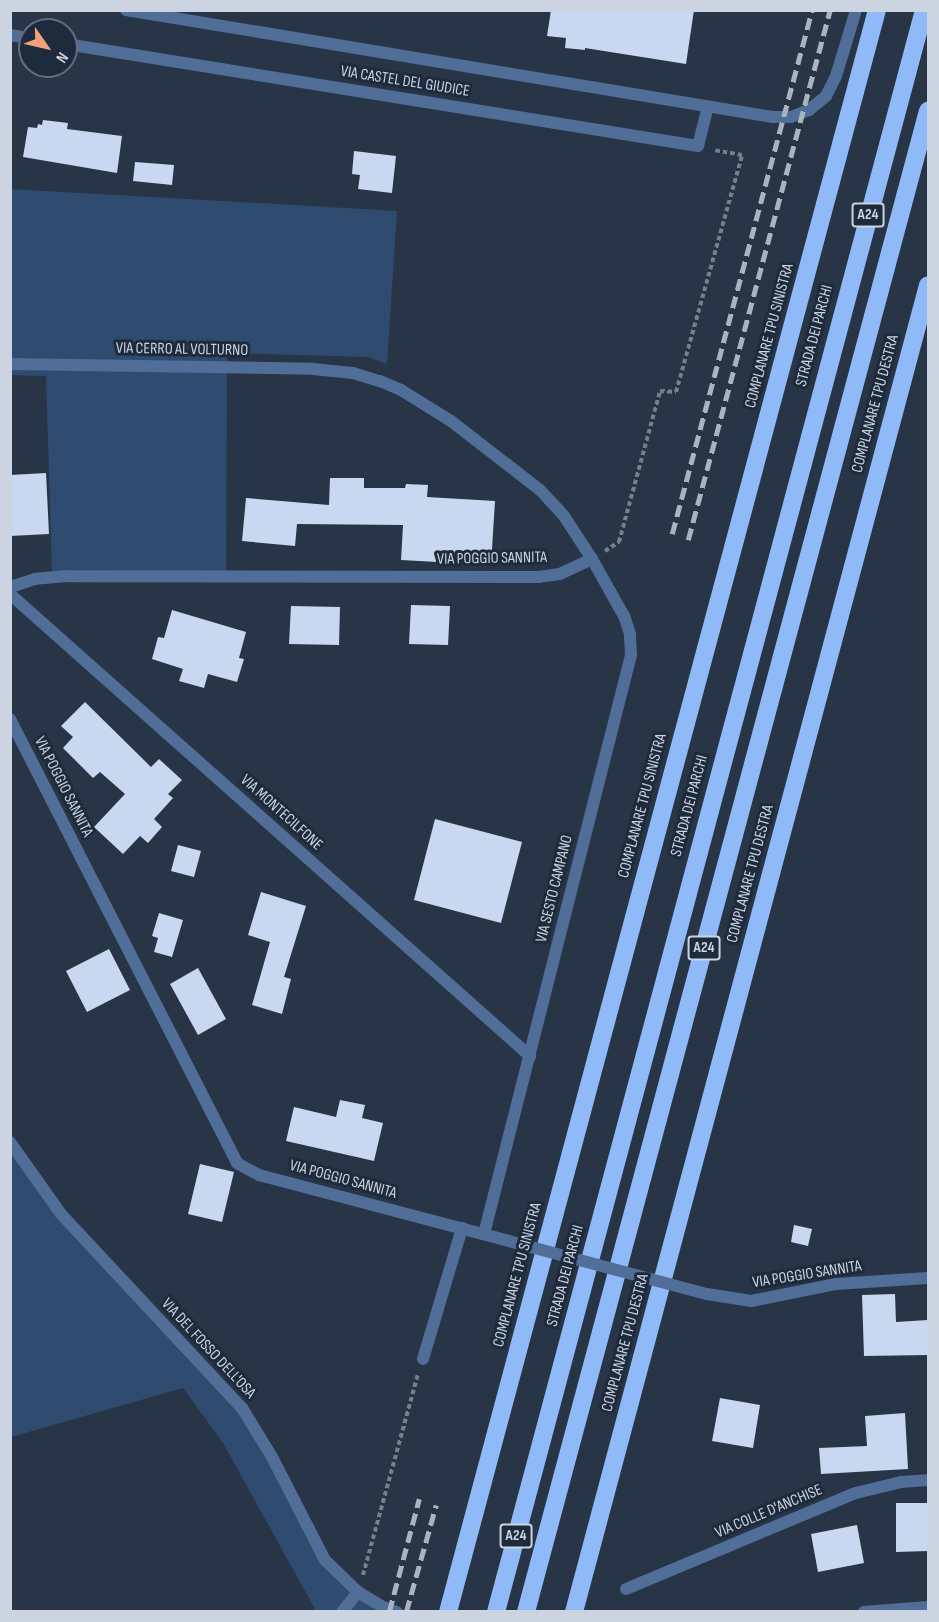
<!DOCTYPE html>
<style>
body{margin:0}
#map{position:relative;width:939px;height:1622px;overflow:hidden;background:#283547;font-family:"Sofia Sans Condensed",sans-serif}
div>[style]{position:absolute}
.green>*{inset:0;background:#304b70}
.building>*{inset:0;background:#c7d8f0}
.path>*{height:4px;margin-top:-2px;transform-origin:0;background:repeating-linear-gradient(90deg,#758090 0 4.5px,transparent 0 7.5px)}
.service>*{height:12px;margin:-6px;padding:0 6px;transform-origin:6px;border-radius:6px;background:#506e97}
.pedestrian>*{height:12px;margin:-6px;padding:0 6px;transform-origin:6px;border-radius:6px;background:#506e97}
.minor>*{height:12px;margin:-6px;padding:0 6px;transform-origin:6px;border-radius:6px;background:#506e97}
.tertiary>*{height:12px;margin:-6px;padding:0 6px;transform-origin:6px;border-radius:6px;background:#506e97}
.motorway>*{height:18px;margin:-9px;padding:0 9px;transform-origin:9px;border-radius:9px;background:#8fbaf7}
.rail>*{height:4.5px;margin-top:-2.25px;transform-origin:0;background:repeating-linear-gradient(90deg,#aab4c1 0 12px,transparent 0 18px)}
.minor-bridge>*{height:12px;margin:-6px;padding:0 6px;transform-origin:6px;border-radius:6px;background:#506e97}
span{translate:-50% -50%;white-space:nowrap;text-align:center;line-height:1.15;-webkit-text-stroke:6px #1e2b3d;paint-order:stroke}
.shield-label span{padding:2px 4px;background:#1e2b3d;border:2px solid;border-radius:4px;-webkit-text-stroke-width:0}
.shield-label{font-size:15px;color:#cbd4e0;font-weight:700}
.street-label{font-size:16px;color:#cbd4e0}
.frame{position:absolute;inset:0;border:12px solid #cbd4e0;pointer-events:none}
.north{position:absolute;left:18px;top:18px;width:60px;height:60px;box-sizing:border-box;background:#1e2b3d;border:2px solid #636f7e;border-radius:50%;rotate:124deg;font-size:16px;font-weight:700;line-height:24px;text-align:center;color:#cbd4e0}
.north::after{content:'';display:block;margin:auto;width:21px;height:27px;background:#f1a27b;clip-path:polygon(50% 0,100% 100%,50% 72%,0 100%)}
</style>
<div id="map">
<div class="green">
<div style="clip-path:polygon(10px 189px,397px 211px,387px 364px,368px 357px,227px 353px,226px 572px,52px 571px,46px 376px,11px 375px)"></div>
<div style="clip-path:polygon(10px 1142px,26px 1168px,242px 1408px,317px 1547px,386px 1611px,316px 1611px,223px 1443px,183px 1388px,11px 1437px)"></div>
</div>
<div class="building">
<div style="clip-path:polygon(551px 10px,694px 10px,686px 64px,585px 48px,585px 50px,565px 48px,566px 38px,547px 36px)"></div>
<div style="clip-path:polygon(43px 120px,68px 123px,67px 129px,122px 136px,117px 173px,23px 157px,28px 127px,37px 128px,38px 124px,42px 125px)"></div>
<div style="clip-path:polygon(354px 151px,396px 156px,392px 193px,358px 189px,360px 175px,352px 174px)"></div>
<div style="clip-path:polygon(135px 162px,174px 165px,172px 185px,133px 181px)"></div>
<div style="clip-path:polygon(46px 473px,49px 534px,10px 536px,10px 475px)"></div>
<div style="clip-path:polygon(330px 478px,364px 478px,364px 488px,405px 488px,406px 484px,428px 485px,427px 497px,495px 501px,491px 565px,401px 560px,403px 525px,297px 524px,295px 546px,242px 541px,246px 498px,329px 505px)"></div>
<div style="clip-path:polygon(411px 605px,450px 606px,448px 645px,409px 644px)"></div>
<div style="clip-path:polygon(291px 606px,340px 607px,339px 645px,289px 644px)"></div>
<div style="clip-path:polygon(172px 610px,246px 632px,239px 658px,244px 659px,237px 682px,208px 674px,204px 688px,179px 681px,183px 669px,152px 659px,158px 637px,164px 638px)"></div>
<div style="clip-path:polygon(85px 702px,151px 767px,159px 759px,182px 780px,168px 794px,173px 798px,154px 819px,162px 827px,148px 843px,140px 836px,123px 854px,94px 827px,125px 794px,100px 772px,93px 778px,63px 748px,73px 737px,61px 726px)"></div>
<div style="clip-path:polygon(435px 819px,522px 842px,501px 923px,414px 900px)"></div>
<div style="clip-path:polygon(178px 845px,201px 851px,194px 877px,171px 871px)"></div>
<div style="clip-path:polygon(261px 892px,306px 906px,284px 977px,291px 979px,282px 1014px,252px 1005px,270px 942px,248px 935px)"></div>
<div style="clip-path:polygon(159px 913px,183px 920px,172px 957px,154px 952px,158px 938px,152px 936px)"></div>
<div style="clip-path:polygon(109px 949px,130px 990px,87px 1012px,66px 971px)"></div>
<div style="clip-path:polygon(198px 968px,226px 1019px,198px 1035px,170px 984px)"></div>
<div style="clip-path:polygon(340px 1100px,365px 1105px,362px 1118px,383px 1123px,374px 1161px,286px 1141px,294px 1107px,336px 1117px)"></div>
<div style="clip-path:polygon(200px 1164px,234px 1172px,222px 1222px,188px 1214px)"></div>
<div style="clip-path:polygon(794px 1225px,812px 1229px,808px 1246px,791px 1242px)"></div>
<div style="clip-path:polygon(895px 1294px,896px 1322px,928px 1320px,928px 1355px,864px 1356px,862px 1295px)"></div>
<div style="clip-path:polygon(720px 1398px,760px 1405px,753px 1448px,712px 1441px)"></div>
<div style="clip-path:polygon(905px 1413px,908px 1469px,821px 1474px,819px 1448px,867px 1446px,865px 1416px)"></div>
<div style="clip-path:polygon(896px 1503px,928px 1503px,928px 1551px,896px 1552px)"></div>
<div style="clip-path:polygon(857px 1525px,864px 1563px,818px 1572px,811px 1534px)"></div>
</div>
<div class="path">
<div style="left:605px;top:551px;width:17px;rotate:-33deg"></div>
<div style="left:619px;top:542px;width:156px;rotate:-74.8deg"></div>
<div style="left:660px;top:391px;width:16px;rotate:4deg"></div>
<div style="left:676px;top:392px;width:246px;rotate:-74.4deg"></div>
<div style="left:742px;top:155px;width:28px;rotate:-170deg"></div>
<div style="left:363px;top:1575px;width:208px;rotate:-74.7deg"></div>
</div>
<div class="service">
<div style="left:342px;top:1612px;width:26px;rotate:-51deg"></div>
</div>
<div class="pedestrian">
<div style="left:423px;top:1359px;width:137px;rotate:-73.4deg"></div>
</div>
<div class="minor">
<div style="left:126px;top:10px;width:655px;rotate:9.4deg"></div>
<div style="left:772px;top:117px;width:19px"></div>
<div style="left:791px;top:117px;width:19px;rotate:-21deg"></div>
<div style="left:809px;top:110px;width:22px;rotate:-39deg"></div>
<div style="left:826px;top:96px;width:22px;rotate:-63deg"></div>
<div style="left:836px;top:76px;width:69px;rotate:-73.1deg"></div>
<div style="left:10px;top:35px;width:20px;rotate:9deg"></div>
<div style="left:66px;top:44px;width:640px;rotate:9.17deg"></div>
<div style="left:698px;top:146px;width:41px;rotate:-76deg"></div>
<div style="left:10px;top:364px;width:303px;rotate:0.9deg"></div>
<div style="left:313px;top:369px;width:40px;rotate:5.7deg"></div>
<div style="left:353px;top:373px;width:28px;rotate:17deg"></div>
<div style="left:380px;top:381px;width:23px;rotate:23deg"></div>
<div style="left:401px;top:390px;width:59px;rotate:31.8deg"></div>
<div style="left:451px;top:421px;width:113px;rotate:37.8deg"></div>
<div style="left:540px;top:490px;width:35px;rotate:47deg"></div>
<div style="left:564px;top:516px;width:51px;rotate:56.9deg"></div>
<div style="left:592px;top:559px;width:35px;rotate:155deg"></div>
<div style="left:560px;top:574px;width:21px;rotate:172deg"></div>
<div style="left:539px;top:577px;width:472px;rotate:-179.9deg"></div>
<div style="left:67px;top:576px;width:32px;rotate:175deg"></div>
<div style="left:35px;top:579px;width:26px;rotate:162deg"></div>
<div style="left:10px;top:594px;width:696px;rotate:41.62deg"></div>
<div style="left:10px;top:719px;width:499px;rotate:62.9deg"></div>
<div style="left:237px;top:1163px;width:25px;rotate:29deg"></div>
<div style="left:259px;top:1175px;width:266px;rotate:14.8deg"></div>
<div style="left:484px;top:1234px;width:597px;rotate:-75.75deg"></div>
<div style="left:631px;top:655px;width:21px;rotate:-93deg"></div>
<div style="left:630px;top:634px;width:19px;rotate:-108deg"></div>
<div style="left:624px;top:616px;width:65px;rotate:-119.3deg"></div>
<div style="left:707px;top:1294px;width:45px;rotate:9deg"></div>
<div style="left:751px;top:1301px;width:87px;rotate:-11.3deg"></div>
<div style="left:836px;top:1284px;width:92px;rotate:-3.7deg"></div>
<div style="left:626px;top:1589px;width:249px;rotate:-22.7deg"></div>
<div style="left:856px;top:1493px;width:46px;rotate:-13.7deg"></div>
<div style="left:901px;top:1482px;width:27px;rotate:-4deg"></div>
</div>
<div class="tertiary">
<div style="left:10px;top:1142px;width:88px;rotate:54.7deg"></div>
<div style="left:61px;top:1214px;width:265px;rotate:47deg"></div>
<div style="left:242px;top:1408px;width:57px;rotate:58.5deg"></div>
<div style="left:272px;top:1457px;width:116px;rotate:62.8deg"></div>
<div style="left:325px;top:1560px;width:46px;rotate:44.1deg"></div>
<div style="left:358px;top:1592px;width:27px;rotate:31deg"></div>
<div style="left:381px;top:1606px;width:17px;rotate:21deg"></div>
<div style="left:864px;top:1612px;width:64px;rotate:-4.5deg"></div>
</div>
<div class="motorway">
<div style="left:448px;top:1612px;width:1658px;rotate:-75.01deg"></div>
<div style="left:496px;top:1612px;width:1658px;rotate:-75.04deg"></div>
<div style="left:526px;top:1612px;width:1554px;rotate:-75.01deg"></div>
<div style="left:574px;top:1612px;width:1373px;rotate:-75.06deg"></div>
</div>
<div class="rail">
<div style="left:672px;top:534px;width:542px;rotate:-75.04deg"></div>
<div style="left:688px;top:540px;width:549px;rotate:-75deg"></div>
<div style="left:389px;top:1612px;width:117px;rotate:-75.1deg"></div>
<div style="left:406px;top:1612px;width:111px;rotate:-74.3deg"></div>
</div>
<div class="minor-bridge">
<div style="left:516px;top:1243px;width:198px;rotate:15deg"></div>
</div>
<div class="shield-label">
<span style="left:868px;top:215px">A24</span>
<span style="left:704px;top:948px">A24</span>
<span style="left:516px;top:1536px">A24</span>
</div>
<div class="street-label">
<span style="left:405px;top:82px;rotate:9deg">VIA CASTEL DEL GIUDICE</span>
<span style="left:770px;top:336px;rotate:-75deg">COMPLANARE TPU SINISTRA</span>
<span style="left:815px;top:336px;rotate:-75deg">STRADA DEI PARCHI</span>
<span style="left:182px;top:350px;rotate:1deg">VIA CERRO AL VOLTURNO</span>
<span style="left:876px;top:404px;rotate:-75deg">COMPLANARE TPU DESTRA</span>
<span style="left:492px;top:559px;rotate:-1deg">VIA POGGIO SANNITA</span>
<span style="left:63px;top:787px;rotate:63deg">VIA POGGIO SANNITA</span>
<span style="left:643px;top:806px;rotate:-75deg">COMPLANARE TPU SINISTRA</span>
<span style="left:690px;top:806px;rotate:-75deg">STRADA DEI PARCHI</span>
<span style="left:281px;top:813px;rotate:42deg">VIA MONTECILFONE</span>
<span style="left:751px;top:874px;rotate:-75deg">COMPLANARE TPU DESTRA</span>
<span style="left:555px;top:889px;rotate:-76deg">VIA SESTO CAMPANO</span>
<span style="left:343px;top:1180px;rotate:15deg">VIA POGGIO SANNITA</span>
<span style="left:518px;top:1275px;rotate:-75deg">COMPLANARE TPU SINISTRA</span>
<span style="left:807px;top:1275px;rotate:-9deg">VIA POGGIO SANNITA</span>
<span style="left:566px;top:1276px;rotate:-75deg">STRADA DEI PARCHI</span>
<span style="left:626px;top:1343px;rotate:-75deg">COMPLANARE TPU DESTRA</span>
<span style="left:208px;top:1349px;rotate:47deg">VIA DEL FOSSO DELL'OSA</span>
<span style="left:769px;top:1512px;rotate:-23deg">VIA COLLE D'ANCHISE</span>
</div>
<div class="frame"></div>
<div class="north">N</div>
</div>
